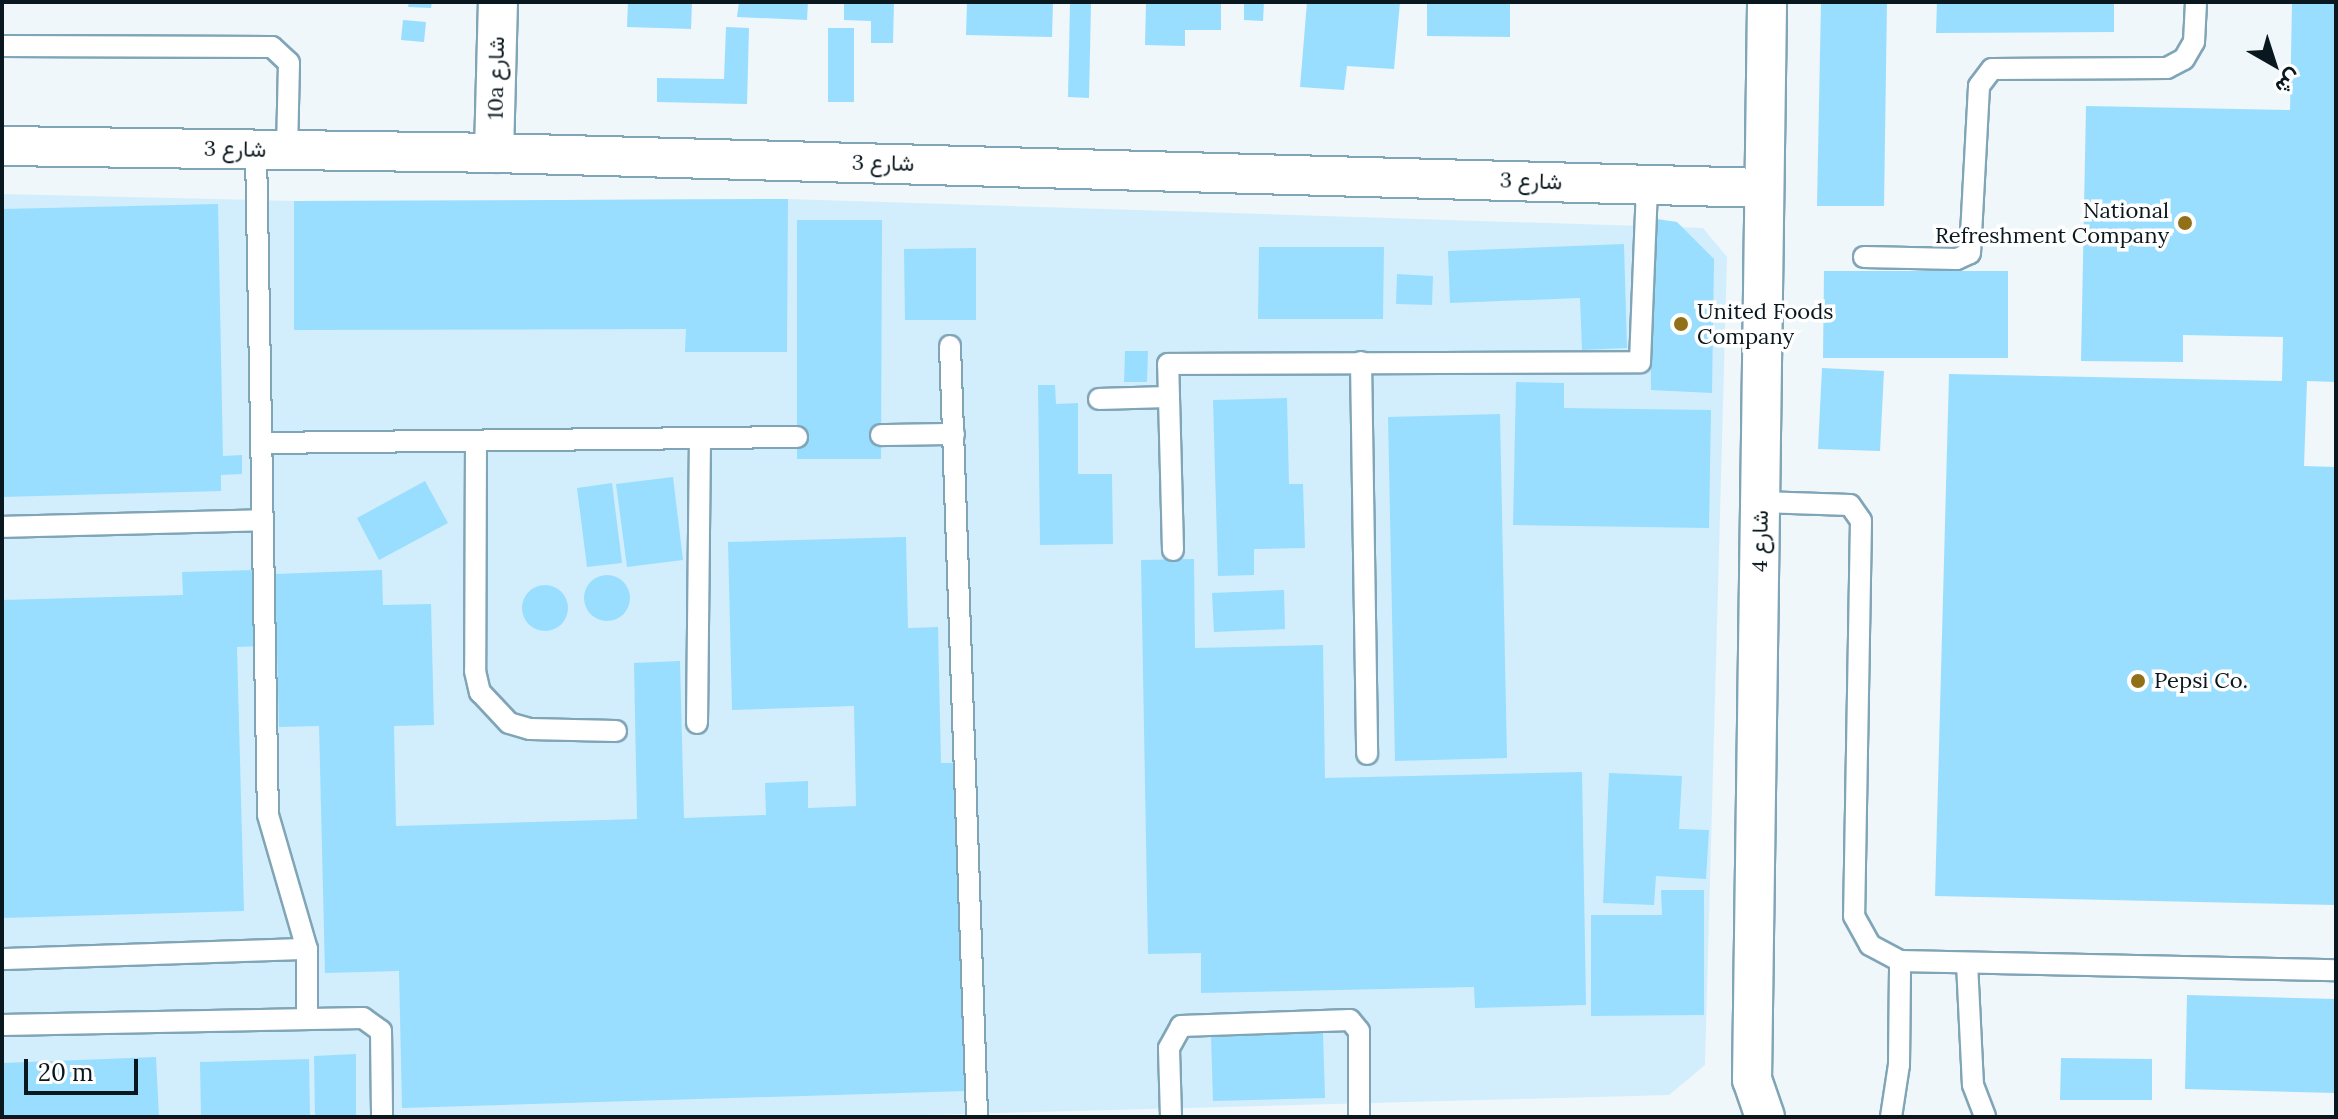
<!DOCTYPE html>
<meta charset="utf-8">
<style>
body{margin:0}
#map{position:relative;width:2338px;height:1119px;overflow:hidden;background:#eff7fa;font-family:Lora,Vazirmatn,serif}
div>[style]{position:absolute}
.built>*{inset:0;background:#d2eefc}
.building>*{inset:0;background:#99deff}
.round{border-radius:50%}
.roads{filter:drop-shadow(2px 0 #80a5b7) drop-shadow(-2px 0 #80a5b7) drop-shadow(0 2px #80a5b7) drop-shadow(0 -2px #80a5b7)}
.lane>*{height:20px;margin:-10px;padding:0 10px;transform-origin:10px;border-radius:10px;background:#fff}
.street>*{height:38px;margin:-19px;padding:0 19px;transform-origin:19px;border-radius:19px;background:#fff}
.dots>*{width:22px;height:22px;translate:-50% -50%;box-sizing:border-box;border:4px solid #fff;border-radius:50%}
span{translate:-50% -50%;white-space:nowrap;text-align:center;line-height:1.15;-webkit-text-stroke:7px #fff;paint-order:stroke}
.street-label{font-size:22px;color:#09171e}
.poi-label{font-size:22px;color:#09171e}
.right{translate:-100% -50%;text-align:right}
.left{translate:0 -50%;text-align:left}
.frame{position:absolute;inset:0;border:4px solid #09171e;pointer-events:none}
.north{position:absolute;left:2234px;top:24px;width:80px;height:80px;-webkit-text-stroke:6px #fff;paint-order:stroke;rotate:141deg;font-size:22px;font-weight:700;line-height:32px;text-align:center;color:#09171e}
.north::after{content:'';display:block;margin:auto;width:28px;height:36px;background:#09171e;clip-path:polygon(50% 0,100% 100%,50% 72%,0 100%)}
.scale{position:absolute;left:24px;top:1059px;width:114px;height:36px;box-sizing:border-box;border:4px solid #09171e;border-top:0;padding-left:10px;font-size:24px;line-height:28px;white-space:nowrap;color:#09171e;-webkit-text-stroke:6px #fff;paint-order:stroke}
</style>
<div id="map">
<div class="built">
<div style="clip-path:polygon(2px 194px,294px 201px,788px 199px,1703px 228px,1727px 257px,1705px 1065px,1669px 1095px,853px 1117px,2px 1117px)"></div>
</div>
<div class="building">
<div style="clip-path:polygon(409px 2px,432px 2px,431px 8px,408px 7px)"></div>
<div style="clip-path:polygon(628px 2px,692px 2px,691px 29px,627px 27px)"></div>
<div style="clip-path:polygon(739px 2px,808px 2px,807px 20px,737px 17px)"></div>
<div style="clip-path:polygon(844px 2px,894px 2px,893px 43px,871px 43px,871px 21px,844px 20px)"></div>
<div style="clip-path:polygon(967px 2px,1053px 2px,1052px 37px,966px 35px)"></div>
<div style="clip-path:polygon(1146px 2px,1221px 2px,1221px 30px,1185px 30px,1185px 46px,1145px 45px)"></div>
<div style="clip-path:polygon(1244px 2px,1264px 2px,1263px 21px,1244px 20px)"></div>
<div style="clip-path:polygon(1307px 2px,1400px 2px,1394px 69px,1347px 66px,1344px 90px,1300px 87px)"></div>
<div style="clip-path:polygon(1427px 2px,1510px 2px,1510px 37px,1427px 36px)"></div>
<div style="clip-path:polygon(1821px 2px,1887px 2px,1884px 206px,1817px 206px)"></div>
<div style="clip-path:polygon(1937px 2px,2114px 2px,2114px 32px,1936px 33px)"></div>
<div style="clip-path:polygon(2292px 2px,2336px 2px,2336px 382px,2307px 381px,2304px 466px,2336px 467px,2336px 905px,1935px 896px,1949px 374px,2282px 381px,2283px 337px,2183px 335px,2183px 362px,2081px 361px,2086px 106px,2290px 110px)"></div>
<div style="clip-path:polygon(1070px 4px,1091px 4px,1089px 98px,1068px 97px)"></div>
<div style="clip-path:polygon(403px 20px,426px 22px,424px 42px,401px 40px)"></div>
<div style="clip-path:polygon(726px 27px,749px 28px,747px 104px,657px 102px,657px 78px,724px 79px)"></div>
<div style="clip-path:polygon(828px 28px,854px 28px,854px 102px,828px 102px)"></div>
<div style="clip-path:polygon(788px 199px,787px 352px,685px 352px,686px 329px,294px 330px,294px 201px)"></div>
<div style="clip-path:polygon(218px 204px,223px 456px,242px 455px,242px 474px,221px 475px,221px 491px,2px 497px,2px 209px)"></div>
<div style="clip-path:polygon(1650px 218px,1677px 222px,1714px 259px,1712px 393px,1651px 390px)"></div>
<div style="clip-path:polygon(797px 220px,882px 220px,881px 459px,797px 459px)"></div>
<div style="clip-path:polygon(1624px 244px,1627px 348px,1582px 350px,1580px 298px,1450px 303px,1448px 251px)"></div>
<div style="clip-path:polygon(1259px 247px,1384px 247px,1383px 319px,1258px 319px)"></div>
<div style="clip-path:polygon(976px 248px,976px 320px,905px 320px,904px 249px)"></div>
<div style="clip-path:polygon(1824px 271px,2008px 271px,2008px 358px,1823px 358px)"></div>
<div style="clip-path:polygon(1397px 274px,1433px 276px,1432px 305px,1396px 304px)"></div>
<div style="clip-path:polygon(1125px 351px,1148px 351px,1147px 382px,1124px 382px)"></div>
<div style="clip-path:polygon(1822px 368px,1884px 371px,1880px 451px,1818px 449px)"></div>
<div style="clip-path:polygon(1516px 382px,1564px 383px,1564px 408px,1711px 410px,1709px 528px,1513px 525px)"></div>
<div style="clip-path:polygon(1038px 385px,1055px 385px,1056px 404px,1078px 403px,1078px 474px,1112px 474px,1113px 544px,1040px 545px)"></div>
<div style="clip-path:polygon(1287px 398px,1289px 484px,1303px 484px,1305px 548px,1254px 549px,1254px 575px,1218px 576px,1213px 400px)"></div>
<div style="clip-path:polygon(1500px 414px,1507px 758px,1395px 761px,1388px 417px)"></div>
<div style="clip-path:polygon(673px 477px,683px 560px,627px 567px,616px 484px)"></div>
<div style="clip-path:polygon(425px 481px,448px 523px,379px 560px,357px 518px)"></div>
<div style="clip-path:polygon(612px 483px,622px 563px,587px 567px,577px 488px)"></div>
<div style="clip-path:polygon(906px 537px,908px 628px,938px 627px,941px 763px,959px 763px,967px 1091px,402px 1108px,399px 971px,325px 973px,319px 726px,279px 727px,275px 574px,382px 570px,383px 605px,431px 604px,434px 725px,394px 726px,396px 826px,637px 819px,634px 663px,680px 661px,684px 818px,766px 815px,765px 783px,808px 781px,808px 808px,856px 806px,854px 706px,732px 710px,728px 542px)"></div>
<div style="clip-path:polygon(1194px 559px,1195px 648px,1323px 645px,1325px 778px,1582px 772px,1586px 1005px,1475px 1008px,1474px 987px,1201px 993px,1201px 953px,1148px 954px,1141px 560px)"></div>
<div style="clip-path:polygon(257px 570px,259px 646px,237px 647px,244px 911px,2px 918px,2px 600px,183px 595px,182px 572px)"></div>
<div class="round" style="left:584px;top:575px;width:46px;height:46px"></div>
<div class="round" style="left:522px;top:585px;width:46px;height:46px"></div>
<div style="clip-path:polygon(1284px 590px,1285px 629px,1214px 632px,1212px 593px)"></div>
<div style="clip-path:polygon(1609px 773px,1682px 776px,1679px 829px,1709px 830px,1706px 879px,1656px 876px,1654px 905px,1603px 903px)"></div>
<div style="clip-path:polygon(1661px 890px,1704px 890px,1704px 1015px,1591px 1016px,1591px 915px,1662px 915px)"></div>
<div style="clip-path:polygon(2187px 995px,2336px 999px,2336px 1093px,2185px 1089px)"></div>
<div style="clip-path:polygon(1323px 1033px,1325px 1098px,1213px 1101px,1211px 1037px)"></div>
<div style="clip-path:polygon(356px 1054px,356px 1117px,315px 1117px,314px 1056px)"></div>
<div style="clip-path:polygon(156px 1057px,159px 1117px,2px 1117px,2px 1063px)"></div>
<div style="clip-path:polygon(2061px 1058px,2152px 1059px,2152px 1100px,2060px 1100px)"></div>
<div style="clip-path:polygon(309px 1059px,310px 1117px,201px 1117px,200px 1062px)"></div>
</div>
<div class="roads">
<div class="lane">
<div style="left:2px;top:46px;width:270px;rotate:0.2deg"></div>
<div style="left:272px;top:47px;width:23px;rotate:43deg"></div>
<div style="left:289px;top:63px;width:87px;rotate:91.3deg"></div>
<div style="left:256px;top:150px;width:665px;rotate:88.97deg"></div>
<div style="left:268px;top:815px;width:140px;rotate:73.8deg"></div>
<div style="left:307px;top:949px;width:70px;rotate:90deg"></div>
<div style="left:1864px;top:257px;width:93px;rotate:1.2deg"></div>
<div style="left:1957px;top:259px;width:14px;rotate:-25deg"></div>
<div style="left:1970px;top:253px;width:167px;rotate:-86.9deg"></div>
<div style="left:1979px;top:86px;width:21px;rotate:-53deg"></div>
<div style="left:1992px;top:69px;width:175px;rotate:-0.3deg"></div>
<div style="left:2167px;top:68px;width:19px;rotate:-28deg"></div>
<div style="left:2184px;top:59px;width:20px;rotate:-60deg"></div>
<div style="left:2194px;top:42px;width:40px;rotate:-87.1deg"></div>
<div style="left:950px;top:346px;width:771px;rotate:87.99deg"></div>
<div style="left:1361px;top:362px;width:392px;rotate:89.1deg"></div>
<div style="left:1099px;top:399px;width:68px;rotate:-1.7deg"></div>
<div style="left:881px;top:435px;width:73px;rotate:-0.8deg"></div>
<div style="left:476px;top:441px;width:230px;rotate:90.2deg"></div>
<div style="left:475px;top:671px;width:22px;rotate:77deg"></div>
<div style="left:480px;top:692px;width:42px;rotate:46.9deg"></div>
<div style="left:509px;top:723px;width:22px;rotate:16deg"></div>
<div style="left:530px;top:729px;width:86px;rotate:1.3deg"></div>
<div style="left:261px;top:443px;width:536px;rotate:-0.64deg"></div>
<div style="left:1761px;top:502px;width:89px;rotate:1.9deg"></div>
<div style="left:1850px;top:505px;width:19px;rotate:55deg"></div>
<div style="left:1861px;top:521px;width:395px;rotate:91deg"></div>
<div style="left:1854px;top:916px;width:33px;rotate:61deg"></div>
<div style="left:1870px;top:945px;width:34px;rotate:28deg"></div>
<div style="left:1900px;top:961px;width:436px;rotate:1.2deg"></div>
<div style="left:2px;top:527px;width:260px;rotate:-1.5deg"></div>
<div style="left:1173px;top:550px;width:186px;rotate:-91.5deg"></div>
<div style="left:1168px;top:364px;width:472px;rotate:-0.2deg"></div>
<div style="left:1640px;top:362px;width:178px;rotate:-87.7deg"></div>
<div style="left:697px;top:723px;width:285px;rotate:-89.4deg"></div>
<div style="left:2px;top:959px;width:305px;rotate:-1.9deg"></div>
<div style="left:1967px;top:963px;width:122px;rotate:87.2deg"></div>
<div style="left:1973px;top:1085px;width:34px;rotate:69deg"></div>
<div style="left:2px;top:1025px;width:361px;rotate:-1.1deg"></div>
<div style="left:363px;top:1018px;width:22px;rotate:36deg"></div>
<div style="left:381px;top:1031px;width:86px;rotate:89.3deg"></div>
<div style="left:1171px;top:1117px;width:69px;rotate:-91.7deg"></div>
<div style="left:1169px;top:1048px;width:25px;rotate:-61deg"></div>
<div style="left:1181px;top:1026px;width:169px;rotate:-2deg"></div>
<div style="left:1350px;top:1020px;width:14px;rotate:51deg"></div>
<div style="left:1359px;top:1031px;width:86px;rotate:90deg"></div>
<div style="left:1891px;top:1117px;width:53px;rotate:-81.3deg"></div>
<div style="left:1899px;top:1065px;width:104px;rotate:-89.4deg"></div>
</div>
<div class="street">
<div style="left:2px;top:146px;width:492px;rotate:0.8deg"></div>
<div style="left:494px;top:153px;width:1270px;rotate:1.58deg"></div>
<div style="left:494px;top:153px;width:151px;rotate:-88.5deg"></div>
<div style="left:1765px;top:1117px;width:39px;rotate:-109deg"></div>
<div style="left:1752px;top:1080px;width:1078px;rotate:-89.2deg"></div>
</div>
</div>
<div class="dots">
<div style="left:2185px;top:223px;background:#927017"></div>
<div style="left:1681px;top:324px;background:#927017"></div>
<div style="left:2138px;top:681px;background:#927017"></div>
</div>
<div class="street-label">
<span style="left:496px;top:78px;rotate:-89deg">10a شارع</span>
<span style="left:235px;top:149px;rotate:1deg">شارع 3</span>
<span style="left:883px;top:163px;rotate:1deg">شارع 3</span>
<span style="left:1531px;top:181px;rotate:2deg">شارع 3</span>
<span style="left:1760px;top:541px;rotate:-89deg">شارع 4</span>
</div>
<div class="poi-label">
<span class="right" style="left:2169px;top:223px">National<br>Refreshment Company</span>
<span class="left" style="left:1697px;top:324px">United Foods<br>Company</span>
<span class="left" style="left:2154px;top:681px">Pepsi Co.</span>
</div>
<div class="frame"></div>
<div class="north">ش</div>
<div class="scale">20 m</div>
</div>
